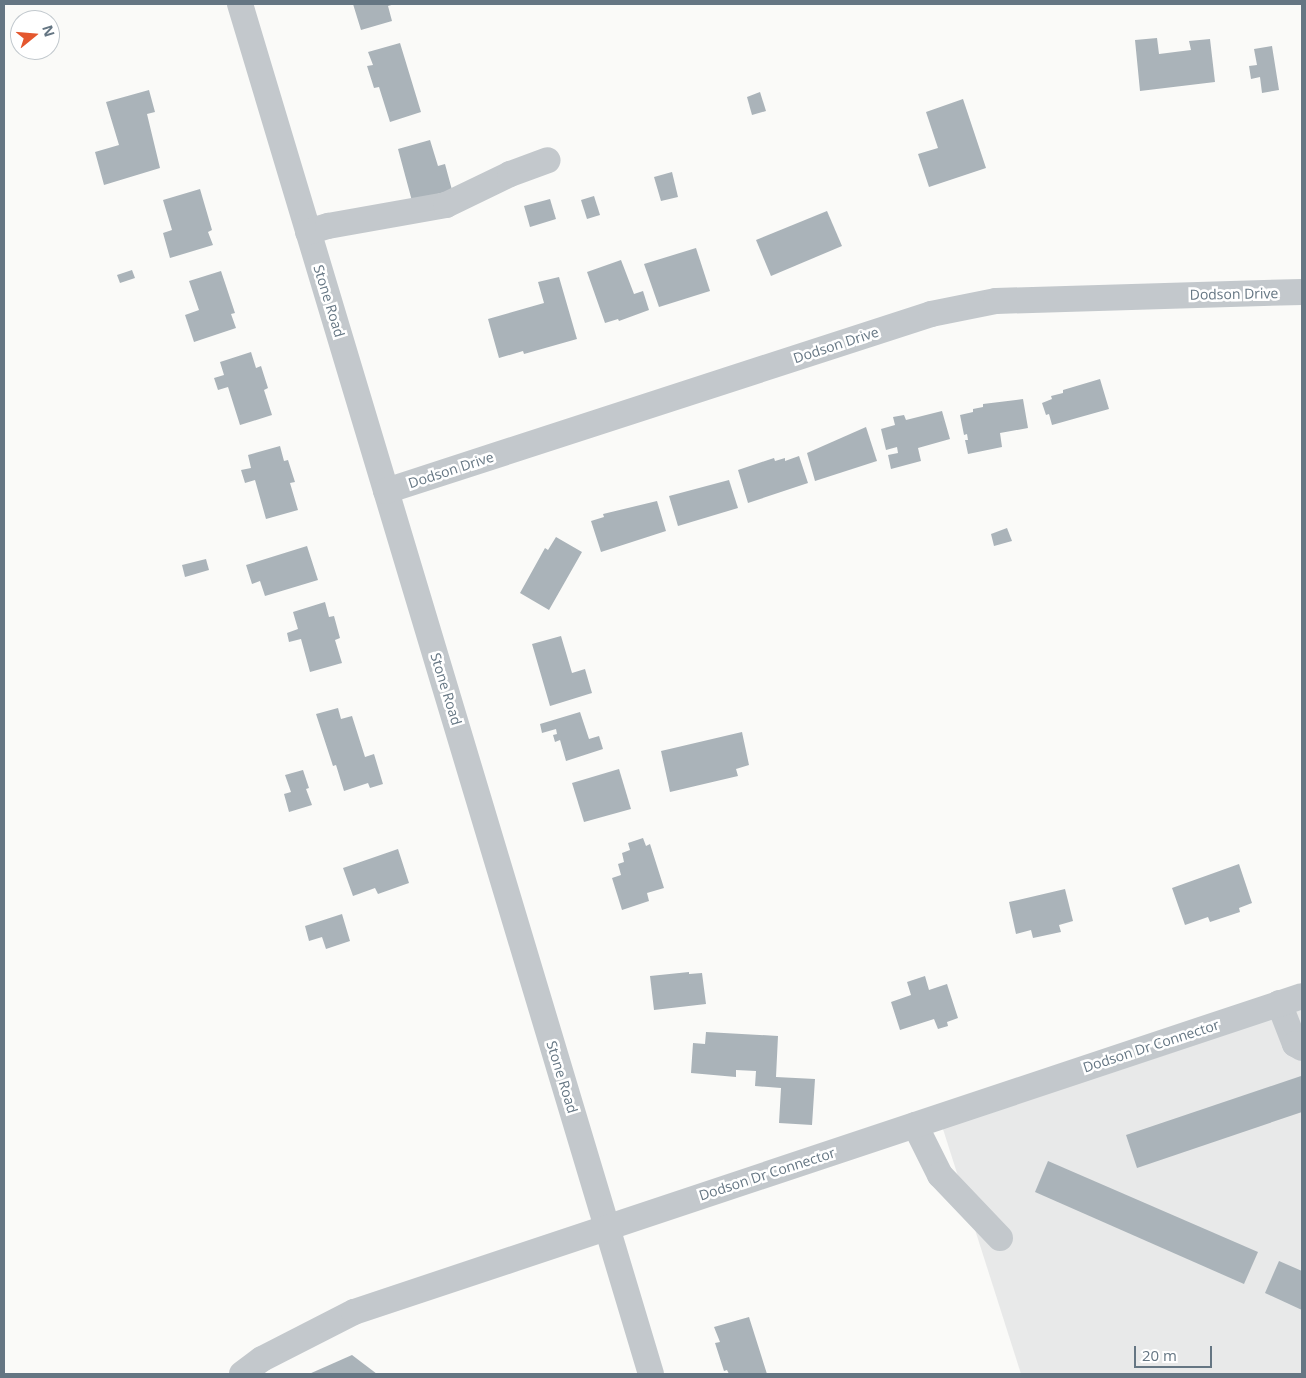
<!DOCTYPE html>
<style>
body{margin:0}
#map{position:relative;width:1306px;height:1378px;overflow:hidden;background:#fafaf8;font-family:"Open Sans",sans-serif}
div>[style]{position:absolute}
.built>*{inset:0;background:#e8e9e9}
.building>*{inset:0;background:#aab3b9}
.minor>*{height:26px;margin:-13px;padding:0 13px;transform-origin:13px;border-radius:13px;background:#c3c8cc}
span{translate:-50% -50%;white-space:nowrap;text-align:center;line-height:1.15;-webkit-text-stroke:5px #fff;paint-order:stroke}
.street-label{font-size:14px;color:#657683}
.frame{position:absolute;inset:0;border:5px solid #657683;pointer-events:none}
.north{position:absolute;left:10px;top:10px;width:50px;height:50px;box-sizing:border-box;background:#fff;border:1px solid #c1c8cd;border-radius:50%;rotate:73deg;font-size:14px;font-weight:700;line-height:20px;text-align:center;color:#657683}
.north::after{content:'';display:block;margin:auto;width:18px;height:22px;background:#e4572e;clip-path:polygon(50% 0,100% 100%,50% 72%,0 100%)}
.scale{position:absolute;left:1134px;top:1346px;width:78px;height:22px;box-sizing:border-box;border:2px solid #657683;border-top:0;padding-left:6px;font-size:15px;line-height:18px;white-space:nowrap;color:#657683;-webkit-text-stroke:4px #fff;paint-order:stroke}
</style>
<div id="map">
<div class="built">
<div style="clip-path:polygon(1302px 983px,1302px 1374px,1021px 1374px,942px 1126px)"></div>
</div>
<div class="building">
<div style="clip-path:polygon(353px 4px,395px 4px,388px 6px,392px 21px,361px 30px)"></div>
<div style="clip-path:polygon(1157px 38px,1159px 54px,1191px 50px,1189px 41px,1210px 39px,1215px 82px,1140px 91px,1135px 40px)"></div>
<div style="clip-path:polygon(400px 43px,421px 112px,390px 122px,379px 87px,374px 88px,367px 66px,373px 65px,368px 52px)"></div>
<div style="clip-path:polygon(1272px 46px,1279px 90px,1262px 93px,1260px 77px,1251px 79px,1249px 66px,1257px 65px,1254px 49px)"></div>
<div style="clip-path:polygon(149px 90px,155px 112px,147px 114px,160px 168px,104px 185px,95px 152px,119px 145px,106px 102px)"></div>
<div style="clip-path:polygon(760px 92px,766px 111px,752px 115px,747px 97px)"></div>
<div style="clip-path:polygon(963px 99px,986px 168px,929px 187px,918px 154px,938px 148px,926px 112px)"></div>
<div style="clip-path:polygon(430px 140px,438px 166px,445px 164px,452px 190px,412px 201px,398px 149px)"></div>
<div style="clip-path:polygon(672px 172px,678px 197px,661px 201px,654px 177px)"></div>
<div style="clip-path:polygon(200px 189px,212px 230px,208px 232px,213px 245px,170px 258px,163px 233px,172px 230px,163px 200px)"></div>
<div style="clip-path:polygon(594px 196px,600px 215px,587px 219px,581px 200px)"></div>
<div style="clip-path:polygon(550px 199px,556px 219px,530px 227px,524px 206px)"></div>
<div style="clip-path:polygon(827px 211px,842px 246px,771px 276px,756px 240px)"></div>
<div style="clip-path:polygon(696px 248px,710px 291px,659px 307px,644px 264px)"></div>
<div style="clip-path:polygon(621px 260px,634px 294px,643px 291px,649px 310px,619px 321px,618px 319px,605px 323px,587px 272px)"></div>
<div style="clip-path:polygon(132px 270px,135px 278px,120px 283px,117px 275px)"></div>
<div style="clip-path:polygon(221px 271px,235px 313px,231px 314px,236px 328px,194px 342px,185px 315px,199px 310px,189px 281px)"></div>
<div style="clip-path:polygon(559px 277px,577px 339px,524px 354px,523px 351px,499px 358px,488px 319px,544px 303px,538px 282px)"></div>
<div style="clip-path:polygon(251px 352px,256px 368px,261px 366px,268px 388px,264px 390px,272px 415px,240px 425px,228px 387px,218px 390px,214px 378px,224px 375px,220px 362px)"></div>
<div style="clip-path:polygon(1100px 379px,1109px 409px,1052px 425px,1049px 414px,1046px 415px,1042px 403px,1052px 399px,1051px 396px,1063px 393px,1063px 390px)"></div>
<div style="clip-path:polygon(1023px 399px,1028px 428px,1000px 433px,1002px 447px,968px 454px,965px 440px,968px 440px,967px 434px,964px 435px,960px 415px,973px 412px,973px 409px,983px 407px,983px 404px)"></div>
<div style="clip-path:polygon(942px 411px,950px 439px,918px 448px,921px 461px,891px 469px,888px 455px,898px 453px,897px 447px,886px 450px,881px 429px,895px 425px,893px 417px,904px 415px,906px 420px)"></div>
<div style="clip-path:polygon(866px 427px,877px 461px,815px 481px,807px 453px)"></div>
<div style="clip-path:polygon(280px 446px,284px 461px,288px 460px,295px 482px,290px 483px,298px 510px,266px 519px,255px 480px,245px 483px,241px 470px,251px 468px,248px 455px)"></div>
<div style="clip-path:polygon(799px 456px,808px 483px,748px 503px,738px 470px,774px 458px,775px 461px,785px 458px,785px 461px)"></div>
<div style="clip-path:polygon(729px 480px,738px 508px,678px 526px,669px 496px)"></div>
<div style="clip-path:polygon(657px 501px,666px 531px,601px 552px,591px 521px,604px 517px,603px 514px)"></div>
<div style="clip-path:polygon(1007px 528px,1012px 541px,994px 546px,991px 534px)"></div>
<div style="clip-path:polygon(556px 537px,582px 552px,549px 610px,520px 593px,545px 548px,548px 550px)"></div>
<div style="clip-path:polygon(307px 546px,318px 580px,265px 596px,260px 581px,252px 584px,246px 565px)"></div>
<div style="clip-path:polygon(206px 559px,209px 570px,185px 577px,182px 565px)"></div>
<div style="clip-path:polygon(325px 602px,329px 617px,334px 616px,340px 638px,335px 640px,342px 663px,310px 672px,301px 639px,289px 642px,287px 633px,298px 629px,293px 612px)"></div>
<div style="clip-path:polygon(561px 636px,572px 673px,585px 669px,592px 693px,550px 706px,532px 644px)"></div>
<div style="clip-path:polygon(338px 708px,341px 719px,352px 716px,365px 757px,374px 754px,383px 784px,370px 788px,368px 783px,344px 791px,336px 765px,333px 766px,316px 714px)"></div>
<div style="clip-path:polygon(580px 712px,589px 739px,599px 736px,603px 749px,566px 761px,560px 740px,555px 742px,553px 735px,557px 734px,556px 729px,542px 733px,540px 724px)"></div>
<div style="clip-path:polygon(742px 732px,749px 765px,736px 769px,738px 776px,670px 792px,661px 751px)"></div>
<div style="clip-path:polygon(619px 769px,631px 809px,584px 822px,572px 783px)"></div>
<div style="clip-path:polygon(303px 770px,309px 788px,306px 789px,312px 805px,289px 812px,284px 794px,291px 792px,285px 775px)"></div>
<div style="clip-path:polygon(643px 838px,646px 846px,650px 844px,664px 888px,647px 893px,649px 901px,622px 910px,612px 878px,621px 875px,618px 864px,624px 862px,622px 853px,630px 850px,628px 843px)"></div>
<div style="clip-path:polygon(398px 849px,409px 883px,378px 894px,375px 888px,353px 896px,343px 868px)"></div>
<div style="clip-path:polygon(1239px 864px,1252px 903px,1239px 908px,1240px 912px,1210px 922px,1208px 917px,1185px 925px,1172px 888px)"></div>
<div style="clip-path:polygon(1065px 889px,1073px 921px,1059px 925px,1061px 932px,1033px 938px,1031px 930px,1016px 934px,1009px 902px)"></div>
<div style="clip-path:polygon(342px 914px,350px 941px,326px 949px,322px 937px,309px 941px,305px 926px)"></div>
<div style="clip-path:polygon(689px 972px,689px 974px,702px 973px,706px 1004px,654px 1010px,650px 976px)"></div>
<div style="clip-path:polygon(925px 976px,929px 990px,947px 984px,958px 1018px,947px 1022px,948px 1026px,938px 1029px,934px 1019px,900px 1030px,891px 1002px,911px 995px,907px 982px)"></div>
<div style="clip-path:polygon(706px 1032px,778px 1036px,776px 1077px,815px 1079px,812px 1125px,779px 1123px,781px 1088px,755px 1086px,756px 1071px,736px 1070px,736px 1077px,691px 1073px,693px 1043px,705px 1044px)"></div>
<div style="clip-path:polygon(1301px 1076px,1302px 1112px,1137px 1168px,1126px 1135px)"></div>
<div style="clip-path:polygon(1048px 1161px,1258px 1252px,1244px 1284px,1035px 1192px)"></div>
<div style="clip-path:polygon(1279px 1261px,1302px 1271px,1302px 1310px,1265px 1293px)"></div>
<div style="clip-path:polygon(749px 1317px,767px 1374px,729px 1374px,727px 1370px,724px 1371px,715px 1343px,720px 1342px,714px 1327px)"></div>
<div style="clip-path:polygon(352px 1355px,377px 1374px,309px 1374px)"></div>
</div>
<div class="minor">
<div style="left:240px;top:4px;width:1430px;rotate:73.3deg"></div>
<div style="left:308px;top:232px;width:21px;rotate:-17deg"></div>
<div style="left:328px;top:226px;width:120px;rotate:-10.1deg"></div>
<div style="left:446px;top:205px;width:71px;rotate:-25.8deg"></div>
<div style="left:510px;top:174px;width:40px;rotate:-20.2deg"></div>
<div style="left:386px;top:491px;width:573px;rotate:-17.99deg"></div>
<div style="left:931px;top:314px;width:66px;rotate:-11.3deg"></div>
<div style="left:996px;top:301px;width:306px;rotate:-1.7deg"></div>
<div style="left:1279px;top:1003px;width:44px;rotate:68.7deg"></div>
<div style="left:1295px;top:1044px;width:8px;rotate:30deg"></div>
<div style="left:915px;top:1125px;width:56px;rotate:63.4deg"></div>
<div style="left:940px;top:1175px;width:87px;rotate:46.4deg"></div>
<div style="left:242px;top:1374px;width:25px;rotate:-37deg"></div>
<div style="left:262px;top:1359px;width:103px;rotate:-27.1deg"></div>
<div style="left:354px;top:1312px;width:999px;rotate:-18.43deg"></div>
</div>
<div class="street-label">
<span style="left:1234px;top:294px;rotate:-1deg">Dodson Drive</span>
<span style="left:329px;top:301px;rotate:73deg">Stone Road</span>
<span style="left:836px;top:345px;rotate:-18deg">Dodson Drive</span>
<span style="left:451px;top:470px;rotate:-18deg">Dodson Drive</span>
<span style="left:446px;top:689px;rotate:73deg">Stone Road</span>
<span style="left:1151px;top:1046px;rotate:-18deg">Dodson Dr Connector</span>
<span style="left:562px;top:1077px;rotate:73deg">Stone Road</span>
<span style="left:767px;top:1174px;rotate:-18deg">Dodson Dr Connector</span>
</div>
<div class="frame"></div>
<div class="north">N</div>
<div class="scale">20 m</div>
</div>
